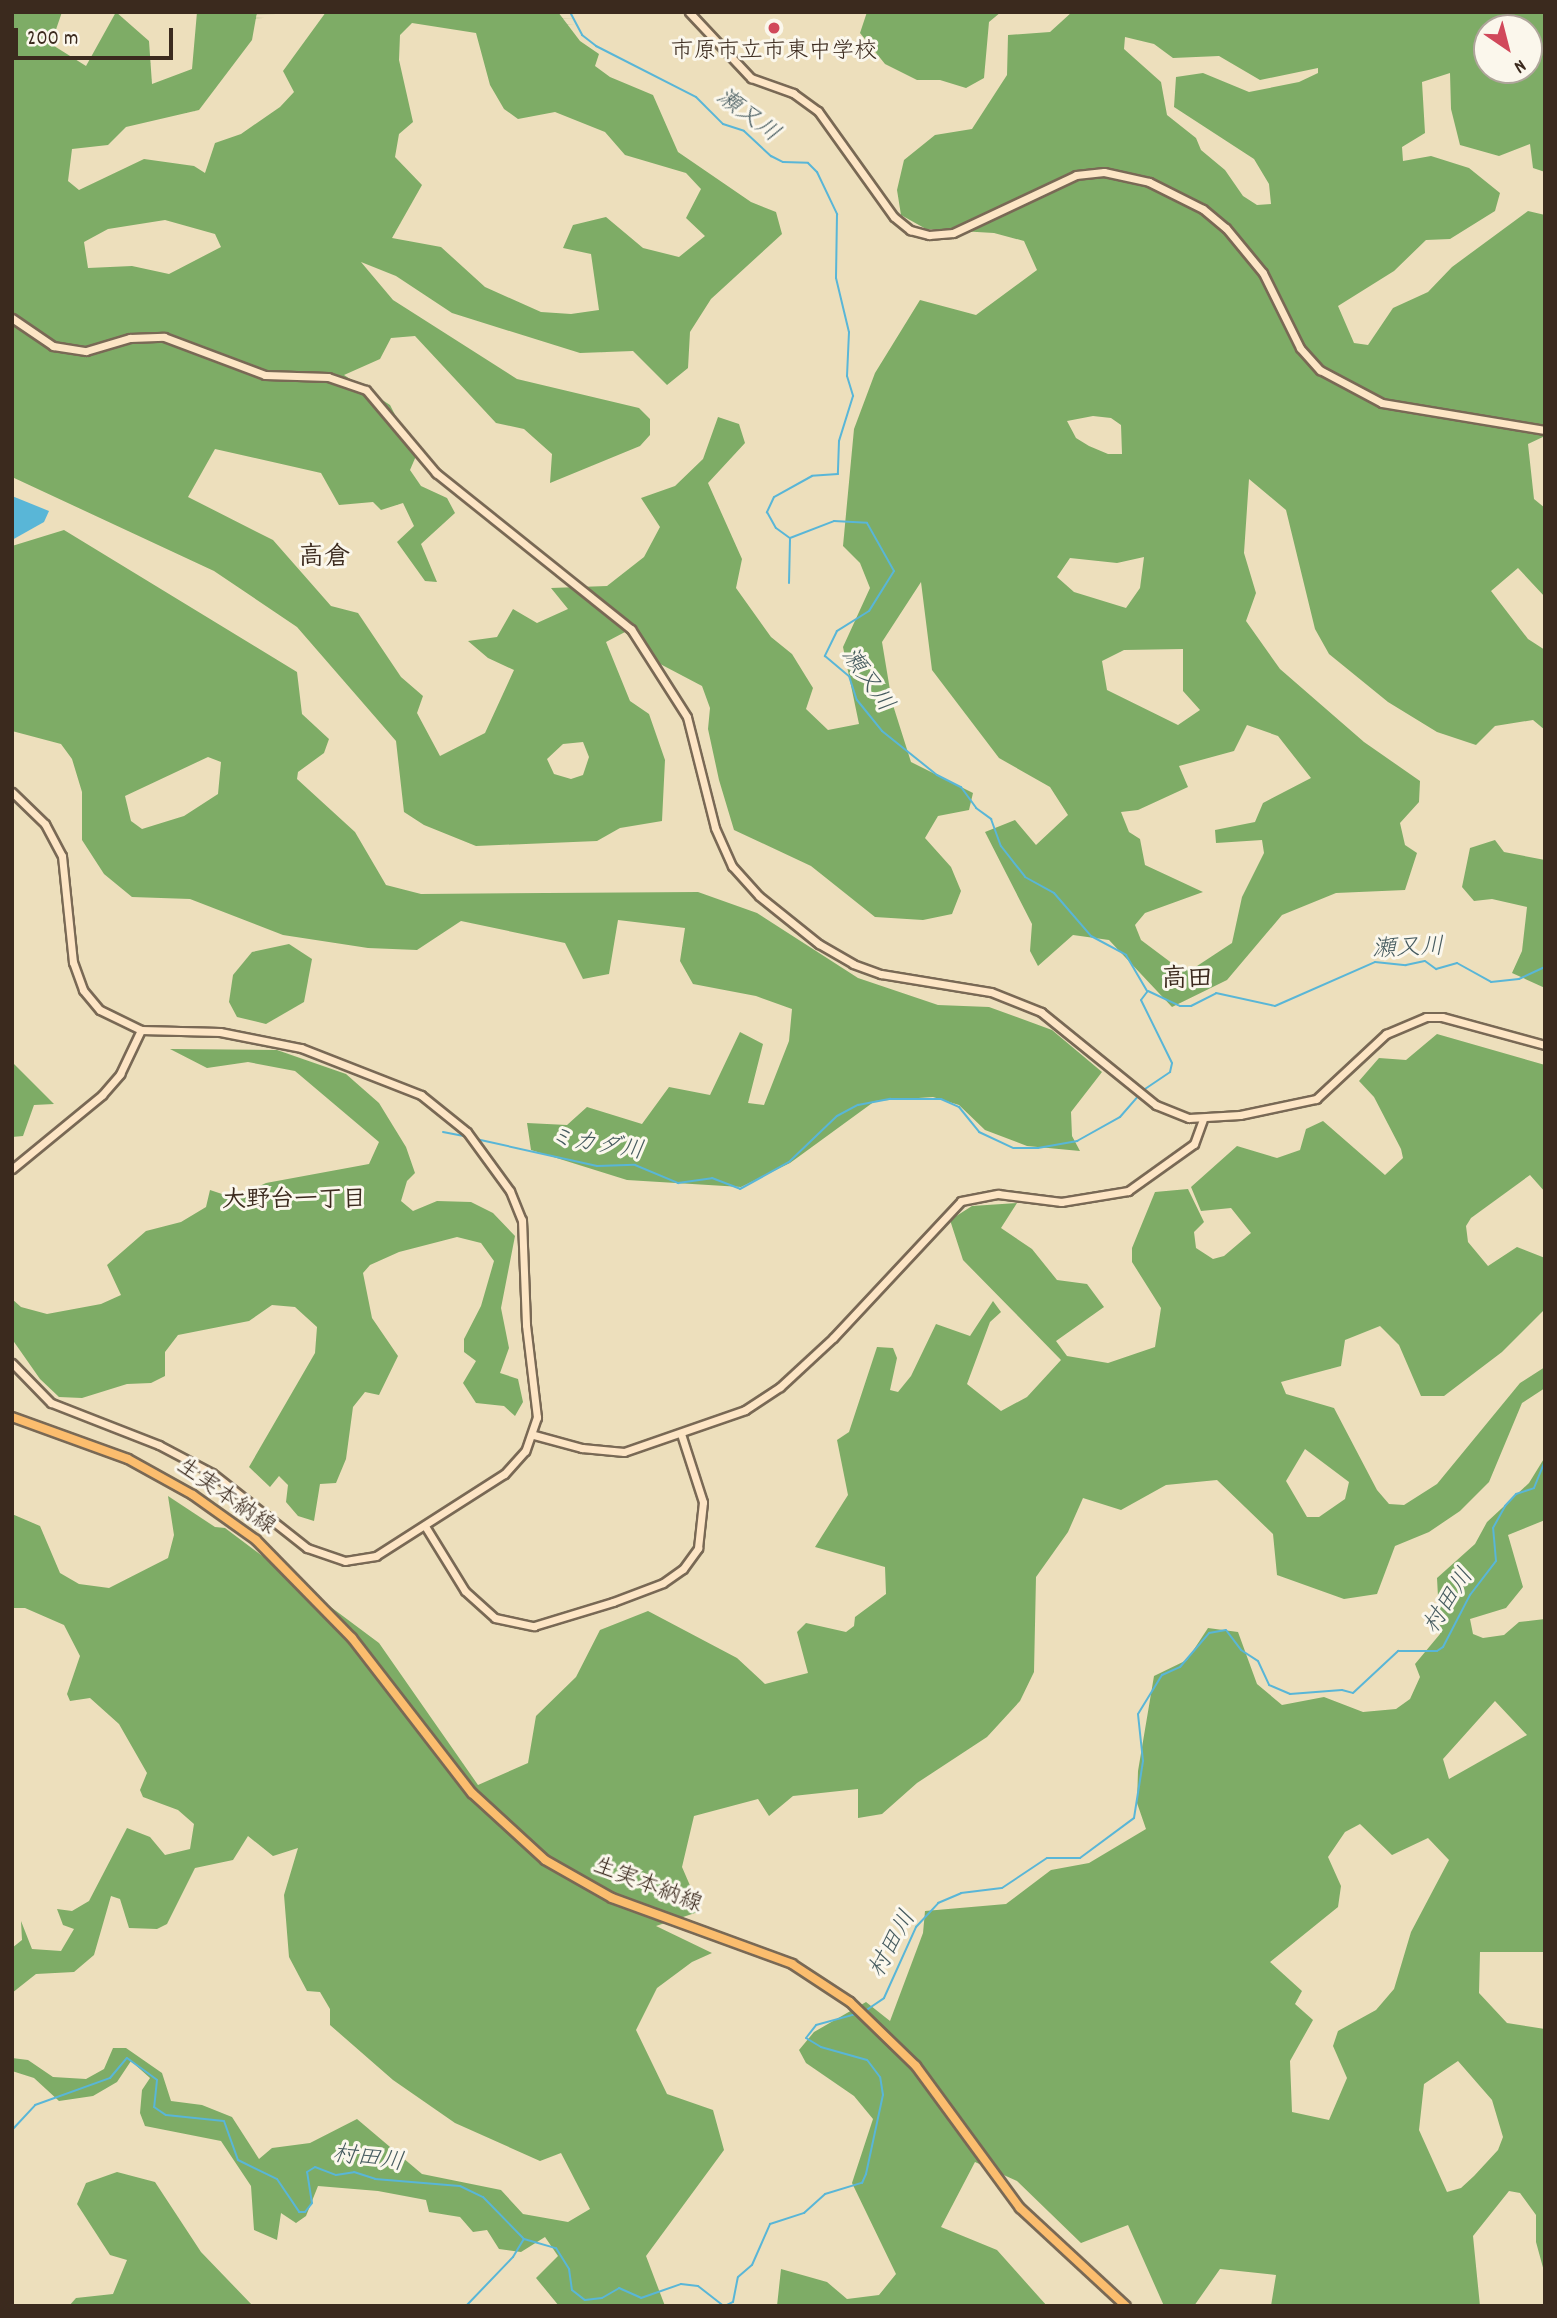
<!DOCTYPE html>
<meta charset="utf-8">
<style>
body{margin:0}
#map{position:relative;width:1557px;height:2318px;overflow:hidden;background:#eddfbc;font-family:Dekko,"Klee One",sans-serif}
div>[style]{position:absolute}
.forest>*{inset:0;background:#7eac66}
.water>*{inset:0;background:#59b6d7}
.stream>*{height:2px;margin:-1px;padding:0 1px;transform-origin:1px;border-radius:1px;background:#59b6d7}
.roads{filter:drop-shadow(2px 0 #796955) drop-shadow(-2px 0 #796955) drop-shadow(0 2px #796955) drop-shadow(0 -2px #796955)}
.secondary>*{height:7px;margin:-3.5px;padding:0 3.5px;transform-origin:3.5px;border-radius:3.5px;background:#fde5c5}
.primary>*{height:8px;margin:-4px;padding:0 4px;transform-origin:4px;border-radius:4px;background:#fbbd6e}
.dots>*{width:19px;height:19px;translate:-50% -50%;box-sizing:border-box;border:4px solid #fbf7ec;border-radius:50%}
span{translate:-50% -50%;white-space:nowrap;text-align:center;line-height:1.15;-webkit-text-stroke:6px #fbf7ec;paint-order:stroke}
.poi-label{font-size:23px;color:#3b2a1e}
.street-label{font-size:23px;color:#3b2a1e}
.water-label{font-size:24px;color:#465b5f;font-style:italic}
.neighbourhood-label{font-size:24px;color:#3b2a1e;font-weight:700}
.quarter-label{font-size:26px;color:#3b2a1e;font-weight:700}
.frame{position:absolute;inset:0;border:14px solid #3b2a1e;pointer-events:none}
.north{position:absolute;left:1473px;top:14px;width:70px;height:70px;box-sizing:border-box;background:#fbf7ec;border:2px solid #aea59a;border-radius:50%;rotate:145deg;font-size:19px;font-weight:700;line-height:28px;text-align:center;color:#3b2a1e}
.north::after{content:'';display:block;margin:auto;width:24px;height:32px;background:#d1495b;clip-path:polygon(50% 0,100% 100%,50% 72%,0 100%)}
.scale{position:absolute;left:14px;top:28px;width:159px;height:32px;box-sizing:border-box;border:4px solid #3b2a1e;border-top:0;padding-left:9px;font-size:21px;line-height:24px;white-space:nowrap;color:#3b2a1e;-webkit-text-stroke:5px #fbf7ec;paint-order:stroke}
</style>
<div id="map">
<div class="forest">
<div style="clip-path:polygon(evenodd,12px 12px,62px 12px,51px 44px,86px 66px,116px 12px,149px 41px,152px 84px,192px 69px,197px 12px,257px 12px,252px 40px,199px 110px,126px 127px,108px 145px,72px 149px,68px 181px,79px 190px,144px 159px,194px 166px,205px 173px,215px 143px,241px 134px,280px 107px,294px 92px,283px 71px,326px 12px,558px 12px,580px 41px,599px 54px,595px 66px,610px 77px,653px 95px,678px 152px,751px 202px,776px 212px,782px 234px,711px 299px,690px 332px,688px 368px,667px 385px,633px 351px,580px 353px,452px 313px,396px 276px,361px 262px,393px 300px,517px 379px,639px 408px,650px 419px,650px 435px,640px 446px,550px 483px,552px 454px,524px 429px,496px 423px,415px 336px,391px 338px,380px 359px,344px 375px,390px 405px,416px 456px,410px 470px,421px 486px,447px 498px,455px 513px,421px 544px,437px 582px,425px 581px,397px 542px,414px 526px,403px 503px,381px 510px,373px 502px,339px 505px,321px 473px,215px 449px,188px 497px,273px 540px,331px 606px,358px 613px,401px 677px,423px 696px,417px 713px,440px 756px,485px 733px,514px 670px,488px 658px,468px 641px,497px 637px,513px 609px,537px 623px,568px 609px,551px 588px,607px 586px,644px 557px,660px 527px,641px 498px,675px 486px,703px 459px,718px 417px,739px 424px,745px 443px,708px 483px,742px 559px,736px 588px,771px 637px,792px 654px,813px 688px,806px 709px,828px 730px,859px 724px,843px 647px,870px 588px,860px 563px,843px 546px,854px 429px,875px 373px,920px 300px,976px 315px,1037px 270px,1024px 241px,994px 233px,926px 229px,901px 215px,897px 190px,904px 160px,935px 135px,972px 129px,1007px 75px,1008px 35px,1050px 32px,1072px 12px,1545px 12px,1545px 172px,1533px 168px,1530px 144px,1499px 156px,1460px 145px,1451px 109px,1450px 73px,1422px 82px,1425px 133px,1402px 147px,1403px 161px,1431px 156px,1469px 168px,1500px 193px,1495px 211px,1450px 239px,1426px 240px,1394px 271px,1338px 306px,1354px 343px,1368px 345px,1393px 308px,1428px 292px,1452px 267px,1528px 211px,1545px 215px,1545px 436px,1528px 444px,1534px 499px,1545px 508px,1545px 597px,1518px 568px,1491px 591px,1528px 639px,1545px 650px,1545px 730px,1533px 720px,1495px 726px,1476px 745px,1437px 732px,1388px 702px,1329px 654px,1315px 629px,1286px 510px,1249px 479px,1244px 553px,1256px 593px,1246px 621px,1280px 669px,1364px 742px,1420px 781px,1419px 802px,1400px 823px,1405px 845px,1417px 853px,1405px 890px,1336px 893px,1282px 915px,1227px 980px,1172px 1007px,1109px 940px,1073px 935px,1038px 966px,1030px 951px,1032px 924px,985px 832px,1015px 820px,1036px 845px,1068px 815px,1050px 787px,999px 758px,932px 670px,921px 582px,882px 642px,892px 702px,911px 762px,973px 793px,969px 810px,938px 816px,925px 838px,951px 867px,961px 891px,952px 914px,923px 920px,875px 917px,811px 866px,734px 830px,719px 780px,708px 729px,710px 708px,702px 686px,645px 656px,625px 632px,606px 642px,630px 701px,649px 714px,665px 760px,662px 821px,620px 828px,597px 841px,476px 846px,424px 825px,404px 812px,396px 741px,297px 627px,214px 571px,12px 477px,12px 12px,412px 23px,476px 33px,490px 85px,504px 109px,518px 119px,555px 112px,605px 132px,625px 155px,686px 173px,701px 189px,686px 218px,705px 236px,679px 257px,643px 248px,606px 217px,573px 225px,563px 248px,591px 254px,599px 310px,571px 314px,541px 312px,485px 287px,441px 247px,392px 238px,422px 185px,395px 157px,399px 134px,413px 122px,399px 60px,400px 35px,412px 23px,12px 12px,1487px 28px,1529px 28px,1529px 70px,1487px 70px,1487px 28px,12px 12px,1125px 37px,1154px 44px,1173px 58px,1219px 56px,1260px 80px,1318px 68px,1318px 73px,1299px 82px,1249px 92px,1203px 73px,1176px 77px,1174px 107px,1254px 159px,1269px 184px,1271px 204px,1257px 205px,1243px 196px,1225px 170px,1201px 150px,1196px 138px,1167px 115px,1161px 82px,1124px 49px,1125px 37px,12px 12px,165px 220px,215px 234px,221px 247px,169px 274px,132px 266px,88px 268px,84px 242px,108px 229px,165px 220px,12px 12px,1093px 416px,1111px 418px,1121px 425px,1122px 454px,1108px 454px,1089px 446px,1076px 438px,1067px 421px,1093px 416px,12px 12px,1144px 557px,1140px 588px,1126px 608px,1074px 592px,1057px 577px,1070px 558px,1117px 563px,1144px 557px,12px 12px,1183px 649px,1183px 691px,1200px 710px,1178px 725px,1107px 690px,1102px 661px,1124px 650px,1183px 649px,12px 12px,1247px 725px,1278px 736px,1311px 778px,1263px 803px,1255px 822px,1215px 830px,1216px 843px,1262px 840px,1264px 853px,1242px 897px,1232px 943px,1194px 968px,1177px 967px,1141px 940px,1135px 925px,1145px 913px,1203px 892px,1145px 865px,1140px 839px,1129px 832px,1121px 812px,1138px 810px,1188px 787px,1179px 766px,1234px 751px,1247px 725px,12px 12px,583px 742px,589px 757px,583px 775px,571px 779px,554px 774px,547px 759px,563px 744px,583px 742px)"></div>
<div style="clip-path:polygon(867px 12px,1001px 12px,989px 22px,984px 78px,966px 88px,940px 80px,917px 80px,885px 64px,860px 33px)"></div>
<div style="clip-path:polygon(evenodd,64px 530px,297px 672px,302px 714px,329px 739px,324px 753px,298px 772px,297px 779px,355px 832px,386px 885px,421px 894px,698px 892px,757px 913px,858px 978px,938px 1005px,989px 1007px,1052px 1030px,1102px 1072px,1071px 1112px,1072px 1136px,1080px 1151px,1027px 1146px,985px 1130px,959px 1105px,933px 1097px,875px 1101px,790px 1163px,741px 1187px,627px 1180px,531px 1150px,527px 1123px,567px 1125px,587px 1107px,642px 1124px,669px 1087px,710px 1095px,740px 1032px,763px 1044px,748px 1103px,764px 1105px,789px 1041px,792px 1009px,756px 996px,693px 984px,680px 961px,685px 928px,618px 920px,609px 974px,583px 979px,565px 943px,461px 921px,417px 950px,368px 948px,283px 935px,190px 899px,132px 897px,104px 874px,82px 840px,82px 792px,72px 759px,61px 744px,12px 731px,12px 546px,64px 530px,208px 757px,221px 762px,218px 794px,184px 816px,142px 829px,131px 821px,125px 796px,208px 757px)"></div>
<div style="clip-path:polygon(1495px 840px,1504px 852px,1545px 860px,1545px 988px,1512px 973px,1522px 951px,1527px 907px,1492px 899px,1474px 901px,1462px 887px,1470px 848px)"></div>
<div style="clip-path:polygon(289px 944px,312px 959px,304px 1002px,266px 1024px,237px 1017px,229px 1002px,233px 975px,252px 952px)"></div>
<div style="clip-path:polygon(evenodd,1437px 1034px,1545px 1065px,1545px 1192px,1530px 1175px,1471px 1218px,1466px 1226px,1468px 1242px,1488px 1266px,1517px 1247px,1545px 1258px,1545px 1309px,1502px 1352px,1444px 1396px,1421px 1396px,1399px 1345px,1380px 1326px,1345px 1340px,1341px 1366px,1281px 1382px,1286px 1394px,1334px 1408px,1377px 1490px,1389px 1504px,1404px 1505px,1437px 1484px,1520px 1383px,1545px 1367px,1545px 1388px,1522px 1403px,1489px 1482px,1460px 1511px,1429px 1532px,1395px 1546px,1377px 1594px,1344px 1599px,1277px 1575px,1273px 1534px,1217px 1480px,1166px 1485px,1121px 1510px,1083px 1498px,1068px 1532px,1036px 1577px,1034px 1672px,1020px 1701px,987px 1737px,917px 1783px,882px 1814px,858px 1818px,858px 1789px,793px 1796px,769px 1816px,758px 1799px,694px 1816px,682px 1867px,701px 1911px,656px 1926px,712px 1953px,692px 1962px,657px 1988px,636px 2030px,667px 2094px,713px 2110px,724px 2150px,646px 2256px,665px 2306px,559px 2306px,536px 2278px,558px 2256px,545px 2237px,521px 2252px,499px 2249px,487px 2230px,473px 2232px,460px 2217px,429px 2212px,426px 2200px,378px 2191px,318px 2186px,306px 2216px,296px 2223px,281px 2213px,277px 2240px,254px 2230px,251px 2186px,221px 2141px,145px 2126px,140px 2113px,142px 2090px,150px 2078px,131px 2061px,117px 2082px,93px 2096px,59px 2101px,34px 2078px,12px 2071px,12px 2058px,28px 2060px,53px 2077px,86px 2079px,104px 2069px,113px 2048px,126px 2048px,162px 2073px,171px 2101px,202px 2105px,232px 2117px,259px 2159px,272px 2148px,310px 2143px,357px 2119px,422px 2174px,501px 2190px,523px 2214px,568px 2222px,590px 2209px,561px 2153px,540px 2161px,455px 2123px,393px 2080px,330px 2025px,330px 2009px,320px 1992px,307px 1991px,289px 1957px,284px 1895px,298px 1848px,273px 1856px,248px 1836px,233px 1860px,195px 1868px,167px 1924px,157px 1929px,129px 1928px,120px 1899px,111px 1896px,94px 1955px,74px 1972px,36px 1974px,12px 1993px,12px 1948px,22px 1940px,21px 1921px,32px 1949px,61px 1951px,74px 1929px,63px 1925px,57px 1909px,72px 1911px,89px 1901px,127px 1828px,150px 1837px,165px 1855px,190px 1849px,194px 1824px,178px 1810px,143px 1797px,140px 1790px,147px 1773px,119px 1724px,90px 1698px,70px 1701px,67px 1694px,80px 1656px,64px 1625px,25px 1608px,12px 1608px,12px 1514px,40px 1526px,60px 1573px,79px 1584px,109px 1588px,168px 1558px,174px 1535px,168px 1496px,215px 1527px,225px 1528px,379px 1643px,478px 1785px,528px 1763px,536px 1716px,576px 1677px,600px 1630px,648px 1611px,737px 1658px,765px 1684px,808px 1673px,797px 1632px,806px 1623px,846px 1632px,854px 1626px,855px 1617px,886px 1594px,885px 1567px,815px 1547px,848px 1495px,837px 1440px,849px 1432px,877px 1347px,893px 1348px,897px 1358px,890px 1390px,898px 1392px,911px 1376px,936px 1324px,970px 1336px,993px 1301px,1001px 1312px,990px 1322px,967px 1384px,1001px 1411px,1027px 1397px,1061px 1360px,963px 1260px,950px 1220px,972px 1206px,1017px 1203px,1001px 1228px,1032px 1249px,1057px 1280px,1087px 1284px,1104px 1307px,1056px 1341px,1067px 1356px,1108px 1363px,1155px 1347px,1161px 1308px,1132px 1262px,1132px 1248px,1155px 1192px,1188px 1189px,1204px 1222px,1194px 1232px,1196px 1248px,1213px 1259px,1224px 1256px,1251px 1233px,1231px 1208px,1201px 1211px,1191px 1187px,1237px 1146px,1277px 1158px,1300px 1150px,1306px 1129px,1323px 1121px,1385px 1175px,1403px 1158px,1401px 1149px,1374px 1097px,1359px 1081px,1379px 1058px,1406px 1060px,1437px 1034px,1305px 1449px,1349px 1482px,1345px 1499px,1319px 1517px,1307px 1517px,1286px 1481px,1305px 1449px)"></div>
<div style="clip-path:polygon(170px 1049px,277px 1050px,346px 1074px,379px 1103px,406px 1147px,415px 1173px,407px 1181px,401px 1201px,413px 1211px,437px 1201px,471px 1202px,493px 1213px,515px 1236px,501px 1308px,509px 1348px,500px 1373px,518px 1379px,523px 1402px,515px 1416px,504px 1406px,476px 1403px,463px 1383px,476px 1361px,464px 1352px,464px 1339px,481px 1306px,494px 1261px,481px 1243px,457px 1237px,399px 1252px,370px 1265px,363px 1273px,372px 1318px,398px 1356px,379px 1395px,365px 1392px,353px 1407px,346px 1459px,336px 1483px,320px 1484px,314px 1521px,298px 1516px,286px 1502px,288px 1485px,279px 1476px,270px 1487px,249px 1467px,315px 1353px,317px 1327px,295px 1307px,272px 1305px,249px 1321px,178px 1335px,165px 1352px,165px 1376px,151px 1383px,127px 1384px,82px 1398px,59px 1397px,40px 1379px,12px 1339px,12px 1299px,21px 1307px,47px 1314px,101px 1304px,121px 1295px,107px 1265px,146px 1231px,181px 1222px,206px 1207px,210px 1190px,234px 1198px,266px 1183px,369px 1164px,379px 1142px,295px 1071px,248px 1062px,207px 1068px)"></div>
<div style="clip-path:polygon(12px 1062px,54px 1104px,34px 1105px,23px 1136px,12px 1137px)"></div>
<div style="clip-path:polygon(evenodd,1545px 1457px,1545px 1520px,1508px 1535px,1523px 1587px,1506px 1608px,1470px 1619px,1473px 1634px,1483px 1638px,1504px 1635px,1519px 1622px,1545px 1619px,1545px 1952px,1480px 1952px,1479px 1993px,1507px 2023px,1545px 2029px,1545px 2275px,1536px 2242px,1536px 2215px,1520px 2193px,1509px 2191px,1473px 2236px,1480px 2306px,1271px 2306px,1276px 2275px,1220px 2269px,1194px 2306px,1164px 2306px,1128px 2225px,1081px 2243px,1017px 2181px,975px 2162px,941px 2227px,997px 2250px,1047px 2306px,777px 2306px,781px 2269px,827px 2282px,847px 2299px,879px 2295px,896px 2274px,852px 2183px,873px 2119px,854px 2096px,806px 2063px,799px 2050px,814px 2032px,866px 2002px,890px 2021px,923px 1933px,925px 1911px,1006px 1904px,1051px 1870px,1089px 1863px,1146px 1829px,1137px 1803px,1138px 1771px,1154px 1676px,1187px 1660px,1208px 1628px,1238px 1632px,1257px 1684px,1282px 1705px,1324px 1697px,1363px 1712px,1396px 1709px,1410px 1699px,1420px 1677px,1415px 1664px,1440px 1634px,1437px 1578px,1475px 1544px,1487px 1522px,1529px 1483px,1545px 1457px,1495px 1701px,1527px 1735px,1449px 1779px,1443px 1759px,1495px 1701px,1545px 1457px,1360px 1824px,1392px 1855px,1428px 1838px,1449px 1860px,1411px 1932px,1394px 1989px,1376px 2010px,1338px 2031px,1333px 2046px,1347px 2078px,1329px 2120px,1292px 2112px,1290px 2061px,1313px 2020px,1295px 2004px,1302px 1991px,1270px 1962px,1338px 1907px,1341px 1886px,1328px 1857px,1345px 1832px,1360px 1824px,1545px 1457px,1458px 2061px,1492px 2100px,1503px 2137px,1498px 2150px,1474px 2176px,1461px 2188px,1447px 2192px,1419px 2130px,1424px 2084px,1458px 2061px)"></div>
<div style="clip-path:polygon(117px 2172px,155px 2182px,201px 2252px,253px 2306px,69px 2306px,76px 2298px,113px 2294px,127px 2260px,110px 2255px,77px 2204px,86px 2183px)"></div>
</div>
<div class="water">
<div style="clip-path:polygon(12px 496px,49px 511px,44px 522px,12px 540px)"></div>
</div>
<div class="stream">
<div style="left:570px;top:12px;width:26px;rotate:62deg"></div>
<div style="left:582px;top:35px;width:18px;rotate:38deg"></div>
<div style="left:596px;top:46px;width:112px;rotate:27deg"></div>
<div style="left:696px;top:97px;width:38px;rotate:45deg"></div>
<div style="left:723px;top:124px;width:22px;rotate:18deg"></div>
<div style="left:744px;top:131px;width:37px;rotate:43deg"></div>
<div style="left:771px;top:156px;width:13px;rotate:27deg"></div>
<div style="left:783px;top:162px;width:25px;rotate:2deg"></div>
<div style="left:808px;top:163px;width:13px;rotate:45deg"></div>
<div style="left:817px;top:172px;width:47px;rotate:64.5deg"></div>
<div style="left:837px;top:214px;width:64px;rotate:90.9deg"></div>
<div style="left:836px;top:278px;width:56px;rotate:76.5deg"></div>
<div style="left:849px;top:332px;width:44px;rotate:92.6deg"></div>
<div style="left:847px;top:376px;width:21px;rotate:73deg"></div>
<div style="left:853px;top:396px;width:47px;rotate:107.3deg"></div>
<div style="left:839px;top:441px;width:33px;rotate:92deg"></div>
<div style="left:838px;top:474px;width:26px;rotate:176deg"></div>
<div style="left:812px;top:476px;width:43px;rotate:151.1deg"></div>
<div style="left:774px;top:497px;width:17px;rotate:115deg"></div>
<div style="left:767px;top:512px;width:18px;rotate:61deg"></div>
<div style="left:776px;top:528px;width:17px;rotate:36deg"></div>
<div style="left:790px;top:538px;width:47px;rotate:-21.1deg"></div>
<div style="left:834px;top:521px;width:33px;rotate:3deg"></div>
<div style="left:867px;top:523px;width:55px;rotate:60.6deg"></div>
<div style="left:894px;top:571px;width:47px;rotate:122deg"></div>
<div style="left:869px;top:611px;width:38px;rotate:148deg"></div>
<div style="left:837px;top:631px;width:28px;rotate:116deg"></div>
<div style="left:825px;top:656px;width:31px;rotate:40deg"></div>
<div style="left:849px;top:676px;width:25px;rotate:72deg"></div>
<div style="left:857px;top:700px;width:40px;rotate:51deg"></div>
<div style="left:882px;top:731px;width:70px;rotate:38.7deg"></div>
<div style="left:937px;top:775px;width:27px;rotate:27deg"></div>
<div style="left:961px;top:787px;width:26px;rotate:54deg"></div>
<div style="left:976px;top:808px;width:19px;rotate:36deg"></div>
<div style="left:991px;top:819px;width:29px;rotate:70deg"></div>
<div style="left:1001px;top:846px;width:39px;rotate:52deg"></div>
<div style="left:1025px;top:877px;width:33px;rotate:29deg"></div>
<div style="left:1054px;top:893px;width:57px;rotate:49.3deg"></div>
<div style="left:1091px;top:936px;width:40px;rotate:28deg"></div>
<div style="left:1126px;top:955px;width:42px;rotate:59.7deg"></div>
<div style="left:789px;top:583px;width:44px;rotate:-88.7deg"></div>
<div style="left:1148px;top:991px;width:35px;rotate:25deg"></div>
<div style="left:1180px;top:1006px;width:11px"></div>
<div style="left:1191px;top:1006px;width:28px;rotate:-27deg"></div>
<div style="left:1216px;top:993px;width:60px;rotate:12.4deg"></div>
<div style="left:1275px;top:1006px;width:109px;rotate:-23.7deg"></div>
<div style="left:1375px;top:962px;width:31px;rotate:6deg"></div>
<div style="left:1406px;top:965px;width:19px;rotate:-12deg"></div>
<div style="left:1425px;top:961px;width:14px;rotate:36deg"></div>
<div style="left:1436px;top:969px;width:22px;rotate:-16deg"></div>
<div style="left:1457px;top:963px;width:39px;rotate:29deg"></div>
<div style="left:1491px;top:982px;width:28px;rotate:-6deg"></div>
<div style="left:1519px;top:979px;width:29px;rotate:-25deg"></div>
<div style="left:1142px;top:1091px;width:34px;rotate:-34deg"></div>
<div style="left:1170px;top:1072px;width:9px;rotate:-77deg"></div>
<div style="left:1172px;top:1063px;width:70px;rotate:-116.2deg"></div>
<div style="left:1141px;top:1000px;width:10px;rotate:-53deg"></div>
<div style="left:443px;top:1132px;width:25px;rotate:11deg"></div>
<div style="left:476px;top:1139px;width:124px;rotate:12.6deg"></div>
<div style="left:597px;top:1166px;width:38px;rotate:-2deg"></div>
<div style="left:635px;top:1165px;width:47px;rotate:22.7deg"></div>
<div style="left:678px;top:1183px;width:34px;rotate:-8deg"></div>
<div style="left:712px;top:1178px;width:30px;rotate:21deg"></div>
<div style="left:740px;top:1189px;width:56px;rotate:-28.9deg"></div>
<div style="left:789px;top:1162px;width:66px;rotate:-43.8deg"></div>
<div style="left:837px;top:1116px;width:24px;rotate:-28deg"></div>
<div style="left:858px;top:1105px;width:33px;rotate:-11deg"></div>
<div style="left:890px;top:1099px;width:51px"></div>
<div style="left:941px;top:1099px;width:20px;rotate:24deg"></div>
<div style="left:959px;top:1107px;width:32px;rotate:51deg"></div>
<div style="left:979px;top:1132px;width:38px;rotate:25deg"></div>
<div style="left:1014px;top:1148px;width:24px"></div>
<div style="left:1038px;top:1148px;width:40px;rotate:-10deg"></div>
<div style="left:1077px;top:1141px;width:49px;rotate:-29.2deg"></div>
<div style="left:1120px;top:1117px;width:29px;rotate:-49deg"></div>
<div style="left:865px;top:2011px;width:23px;rotate:-34deg"></div>
<div style="left:884px;top:1998px;width:78px;rotate:-65.7deg"></div>
<div style="left:916px;top:1927px;width:33px;rotate:-47deg"></div>
<div style="left:938px;top:1903px;width:25px;rotate:-23deg"></div>
<div style="left:961px;top:1893px;width:41px;rotate:-7deg"></div>
<div style="left:1002px;top:1888px;width:54px;rotate:-33.7deg"></div>
<div style="left:1047px;top:1858px;width:33px"></div>
<div style="left:1080px;top:1858px;width:67px;rotate:-36.5deg"></div>
<div style="left:1134px;top:1818px;width:58px;rotate:-81deg"></div>
<div style="left:1143px;top:1761px;width:47px;rotate:-96.1deg"></div>
<div style="left:1138px;top:1714px;width:46px;rotate:-58.4deg"></div>
<div style="left:1162px;top:1675px;width:20px;rotate:-24deg"></div>
<div style="left:1180px;top:1667px;width:45px;rotate:-49.5deg"></div>
<div style="left:1209px;top:1633px;width:17px;rotate:-10deg"></div>
<div style="left:1226px;top:1630px;width:25px;rotate:53deg"></div>
<div style="left:1241px;top:1650px;width:20px;rotate:33deg"></div>
<div style="left:1258px;top:1661px;width:26px;rotate:65deg"></div>
<div style="left:1269px;top:1685px;width:23px;rotate:23deg"></div>
<div style="left:1290px;top:1694px;width:52px;rotate:-4.4deg"></div>
<div style="left:1342px;top:1690px;width:11px;rotate:15deg"></div>
<div style="left:1353px;top:1693px;width:62px;rotate:-43deg"></div>
<div style="left:1398px;top:1651px;width:39px"></div>
<div style="left:1437px;top:1651px;width:7px;rotate:-34deg"></div>
<div style="left:1443px;top:1647px;width:59px;rotate:-62.6deg"></div>
<div style="left:1470px;top:1595px;width:43px;rotate:-52.6deg"></div>
<div style="left:1496px;top:1561px;width:33px;rotate:-95deg"></div>
<div style="left:1493px;top:1528px;width:25px;rotate:-61deg"></div>
<div style="left:1505px;top:1506px;width:16px;rotate:-47deg"></div>
<div style="left:1516px;top:1494px;width:19px;rotate:-18deg"></div>
<div style="left:1534px;top:1488px;width:29px;rotate:-68deg"></div>
<div style="left:12px;top:2130px;width:34px;rotate:-47deg"></div>
<div style="left:35px;top:2105px;width:80px;rotate:-19.8deg"></div>
<div style="left:110px;top:2078px;width:26px;rotate:-50deg"></div>
<div style="left:127px;top:2058px;width:37px;rotate:36deg"></div>
<div style="left:157px;top:2080px;width:27px;rotate:96deg"></div>
<div style="left:154px;top:2107px;width:14px;rotate:34deg"></div>
<div style="left:166px;top:2115px;width:58px;rotate:5.9deg"></div>
<div style="left:224px;top:2121px;width:41px;rotate:70.3deg"></div>
<div style="left:238px;top:2160px;width:43px;rotate:26deg"></div>
<div style="left:277px;top:2179px;width:40px;rotate:56deg"></div>
<div style="left:299px;top:2212px;width:6px"></div>
<div style="left:305px;top:2212px;width:11px;rotate:-52deg"></div>
<div style="left:312px;top:2203px;width:31px;rotate:-99deg"></div>
<div style="left:307px;top:2172px;width:9px;rotate:-32deg"></div>
<div style="left:315px;top:2167px;width:22px;rotate:21deg"></div>
<div style="left:336px;top:2175px;width:18px;rotate:-9deg"></div>
<div style="left:354px;top:2172px;width:22px;rotate:18deg"></div>
<div style="left:375px;top:2179px;width:85px;rotate:4.7deg"></div>
<div style="left:460px;top:2186px;width:25px;rotate:26deg"></div>
<div style="left:483px;top:2197px;width:59px;rotate:45.7deg"></div>
<div style="left:524px;top:2239px;width:33px;rotate:16deg"></div>
<div style="left:556px;top:2248px;width:25px;rotate:58deg"></div>
<div style="left:569px;top:2269px;width:21px;rotate:82deg"></div>
<div style="left:572px;top:2290px;width:16px;rotate:38deg"></div>
<div style="left:585px;top:2300px;width:17px;rotate:-7deg"></div>
<div style="left:602px;top:2298px;width:20px;rotate:-30deg"></div>
<div style="left:619px;top:2288px;width:24px;rotate:24deg"></div>
<div style="left:641px;top:2298px;width:42px;rotate:-19.3deg"></div>
<div style="left:681px;top:2284px;width:17px;rotate:7deg"></div>
<div style="left:698px;top:2286px;width:33px;rotate:38deg"></div>
<div style="left:466px;top:2306px;width:68px;rotate:-46.2deg"></div>
<div style="left:513px;top:2257px;width:21px;rotate:-59deg"></div>
<div style="left:725px;top:2306px;width:9px;rotate:-27deg"></div>
<div style="left:733px;top:2302px;width:25px;rotate:-79deg"></div>
<div style="left:738px;top:2277px;width:18px;rotate:-41deg"></div>
<div style="left:752px;top:2265px;width:45px;rotate:-66.3deg"></div>
<div style="left:770px;top:2224px;width:36px;rotate:-18deg"></div>
<div style="left:804px;top:2213px;width:28px;rotate:-42deg"></div>
<div style="left:825px;top:2194px;width:39px;rotate:-17deg"></div>
<div style="left:862px;top:2183px;width:10px;rotate:-66deg"></div>
<div style="left:866px;top:2174px;width:81px;rotate:-77.9deg"></div>
<div style="left:883px;top:2095px;width:18px;rotate:-99deg"></div>
<div style="left:880px;top:2077px;width:21px;rotate:-127deg"></div>
<div style="left:867px;top:2060px;width:48px;rotate:-164.2deg"></div>
<div style="left:821px;top:2047px;width:17px;rotate:-149deg"></div>
<div style="left:806px;top:2038px;width:16px;rotate:-52deg"></div>
<div style="left:816px;top:2025px;width:41px;rotate:-15.4deg"></div>
</div>
<div class="roads">
<div class="secondary">
<div style="left:689px;top:12px;width:91px;rotate:46.8deg"></div>
<div style="left:751px;top:78px;width:45px;rotate:19.7deg"></div>
<div style="left:793px;top:93px;width:31px;rotate:36deg"></div>
<div style="left:818px;top:111px;width:130px;rotate:54.4deg"></div>
<div style="left:894px;top:217px;width:21px;rotate:39deg"></div>
<div style="left:910px;top:230px;width:20px;rotate:15deg"></div>
<div style="left:929px;top:235px;width:24px;rotate:-5deg"></div>
<div style="left:953px;top:233px;width:136px;rotate:-25.2deg"></div>
<div style="left:1076px;top:175px;width:28px;rotate:-6deg"></div>
<div style="left:1104px;top:172px;width:46px;rotate:12.5deg"></div>
<div style="left:1149px;top:182px;width:60px;rotate:26.6deg"></div>
<div style="left:1203px;top:209px;width:30px;rotate:40deg"></div>
<div style="left:1226px;top:228px;width:58px;rotate:50.6deg"></div>
<div style="left:1263px;top:273px;width:84px;rotate:63.7deg"></div>
<div style="left:1300px;top:348px;width:30px;rotate:48deg"></div>
<div style="left:1320px;top:370px;width:70px;rotate:28deg"></div>
<div style="left:1382px;top:403px;width:165px;rotate:9.4deg"></div>
<div style="left:12px;top:318px;width:50px;rotate:34.3deg"></div>
<div style="left:53px;top:346px;width:33px;rotate:9deg"></div>
<div style="left:86px;top:351px;width:46px;rotate:-16.5deg"></div>
<div style="left:130px;top:338px;width:34px;rotate:-2deg"></div>
<div style="left:164px;top:337px;width:108px;rotate:20.6deg"></div>
<div style="left:265px;top:375px;width:63px;rotate:1.8deg"></div>
<div style="left:328px;top:377px;width:40px;rotate:18.9deg"></div>
<div style="left:366px;top:390px;width:109px;rotate:49.9deg"></div>
<div style="left:436px;top:473px;width:250px;rotate:38.7deg"></div>
<div style="left:631px;top:629px;width:104px;rotate:57.5deg"></div>
<div style="left:687px;top:717px;width:114px;rotate:75.8deg"></div>
<div style="left:715px;top:828px;width:42px;rotate:65.9deg"></div>
<div style="left:732px;top:866px;width:40px;rotate:48deg"></div>
<div style="left:759px;top:896px;width:77px;rotate:38.7deg"></div>
<div style="left:819px;top:944px;width:39px;rotate:30deg"></div>
<div style="left:853px;top:964px;width:30px;rotate:20deg"></div>
<div style="left:881px;top:974px;width:111px;rotate:9.3deg"></div>
<div style="left:991px;top:992px;width:54px;rotate:21.8deg"></div>
<div style="left:1041px;top:1012px;width:148px;rotate:39deg"></div>
<div style="left:1156px;top:1105px;width:35px;rotate:22deg"></div>
<div style="left:1189px;top:1118px;width:51px;rotate:-3.4deg"></div>
<div style="left:1240px;top:1115px;width:78px;rotate:-11.9deg"></div>
<div style="left:1316px;top:1099px;width:96px;rotate:-42.9deg"></div>
<div style="left:1386px;top:1034px;width:43px;rotate:-23deg"></div>
<div style="left:1426px;top:1017px;width:16px"></div>
<div style="left:1442px;top:1017px;width:107px;rotate:15.2deg"></div>
<div style="left:12px;top:792px;width:46px;rotate:44.1deg"></div>
<div style="left:45px;top:824px;width:36px;rotate:62deg"></div>
<div style="left:62px;top:856px;width:107px;rotate:84.1deg"></div>
<div style="left:73px;top:962px;width:30px;rotate:70deg"></div>
<div style="left:83px;top:990px;width:26px;rotate:50deg"></div>
<div style="left:100px;top:1010px;width:46px;rotate:26deg"></div>
<div style="left:141px;top:1030px;width:79px;rotate:1.5deg"></div>
<div style="left:220px;top:1032px;width:83px;rotate:11.2deg"></div>
<div style="left:301px;top:1048px;width:129px;rotate:21.4deg"></div>
<div style="left:421px;top:1095px;width:59px;rotate:38.8deg"></div>
<div style="left:467px;top:1132px;width:73px;rotate:53.9deg"></div>
<div style="left:510px;top:1191px;width:31px;rotate:68deg"></div>
<div style="left:522px;top:1220px;width:105px;rotate:87.8deg"></div>
<div style="left:526px;top:1325px;width:93px;rotate:83.2deg"></div>
<div style="left:537px;top:1417px;width:36px;rotate:109deg"></div>
<div style="left:525px;top:1451px;width:31px;rotate:132deg"></div>
<div style="left:504px;top:1474px;width:152px;rotate:147.4deg"></div>
<div style="left:376px;top:1556px;width:31px;rotate:171deg"></div>
<div style="left:345px;top:1561px;width:40px;rotate:-161.1deg"></div>
<div style="left:307px;top:1548px;width:121px;rotate:-141.7deg"></div>
<div style="left:212px;top:1473px;width:60px;rotate:-152.2deg"></div>
<div style="left:159px;top:1445px;width:116px;rotate:-158.7deg"></div>
<div style="left:51px;top:1403px;width:56px;rotate:-134.3deg"></div>
<div style="left:12px;top:1169px;width:117px;rotate:-39.4deg"></div>
<div style="left:102px;top:1095px;width:28px;rotate:-49deg"></div>
<div style="left:120px;top:1074px;width:49px;rotate:-64.5deg"></div>
<div style="left:534px;top:1435px;width:50px;rotate:15.2deg"></div>
<div style="left:582px;top:1448px;width:42px;rotate:5.4deg"></div>
<div style="left:624px;top:1452px;width:128px;rotate:-19.1deg"></div>
<div style="left:745px;top:1410px;width:42px;rotate:-33.3deg"></div>
<div style="left:780px;top:1387px;width:72px;rotate:-42.8deg"></div>
<div style="left:833px;top:1338px;width:187px;rotate:-46.9deg"></div>
<div style="left:961px;top:1201px;width:38px;rotate:-11deg"></div>
<div style="left:998px;top:1194px;width:64px;rotate:7.2deg"></div>
<div style="left:1061px;top:1202px;width:68px;rotate:-9.3deg"></div>
<div style="left:1128px;top:1191px;width:81px;rotate:-35.5deg"></div>
<div style="left:1194px;top:1144px;width:27px;rotate:-70deg"></div>
<div style="left:425px;top:1526px;width:76px;rotate:58.4deg"></div>
<div style="left:465px;top:1591px;width:40px;rotate:42deg"></div>
<div style="left:495px;top:1618px;width:40px;rotate:12deg"></div>
<div style="left:534px;top:1626px;width:83px;rotate:-16.9deg"></div>
<div style="left:613px;top:1602px;width:53px;rotate:-20.8deg"></div>
<div style="left:663px;top:1583px;width:24px;rotate:-35deg"></div>
<div style="left:683px;top:1569px;width:26px;rotate:-54deg"></div>
<div style="left:698px;top:1548px;width:46px;rotate:-83.8deg"></div>
<div style="left:703px;top:1502px;width:71px;rotate:-107.9deg"></div>
</div>
<div class="primary">
<div style="left:12px;top:1417px;width:123px;rotate:19.9deg"></div>
<div style="left:128px;top:1459px;width:74px;rotate:29deg"></div>
<div style="left:193px;top:1495px;width:77px;rotate:35.5deg"></div>
<div style="left:256px;top:1540px;width:137px;rotate:45.6deg"></div>
<div style="left:352px;top:1638px;width:196px;rotate:52.3deg"></div>
<div style="left:472px;top:1793px;width:99px;rotate:42.5deg"></div>
<div style="left:545px;top:1860px;width:77px;rotate:29.6deg"></div>
<div style="left:612px;top:1898px;width:192px;rotate:20.1deg"></div>
<div style="left:792px;top:1964px;width:69px;rotate:33.2deg"></div>
<div style="left:850px;top:2002px;width:92px;rotate:44.1deg"></div>
<div style="left:916px;top:2066px;width:176px;rotate:53.8deg"></div>
<div style="left:1020px;top:2208px;width:144px;rotate:42.8deg"></div>
</div>
</div>
<div class="dots">
<div style="left:774px;top:28px;background:#d1495b"></div>
</div>
<div class="poi-label">
<span style="left:774px;top:53px">市原市立市東中学校</span>
</div>
<div class="street-label">
<span style="left:225px;top:1498px;rotate:35deg">生実本納線</span>
<span style="left:647px;top:1887px;rotate:21deg">生実本納線</span>
</div>
<div class="water-label">
<span style="left:747px;top:117px;rotate:37deg">瀬又川</span>
<span style="left:866px;top:681px;rotate:55deg">瀬又川</span>
<span style="left:1408px;top:950px;rotate:-2deg">瀬又川</span>
<span style="left:596px;top:1146px;rotate:9deg">ミカダ川</span>
<span style="left:1450px;top:1602px;rotate:-57deg">村田川</span>
<span style="left:894px;top:1945px;rotate:-61deg">村田川</span>
<span style="left:368px;top:2160px;rotate:8deg">村田川</span>
</div>
<div class="neighbourhood-label">
<span style="left:294px;top:1202px">大野台一丁目</span>
</div>
<div class="quarter-label">
<span style="left:324px;top:559px">高倉</span>
<span style="left:1187px;top:981px">高田</span>
</div>
<div class="frame"></div>
<div class="north">N</div>
<div class="scale">200 m</div>
</div>
